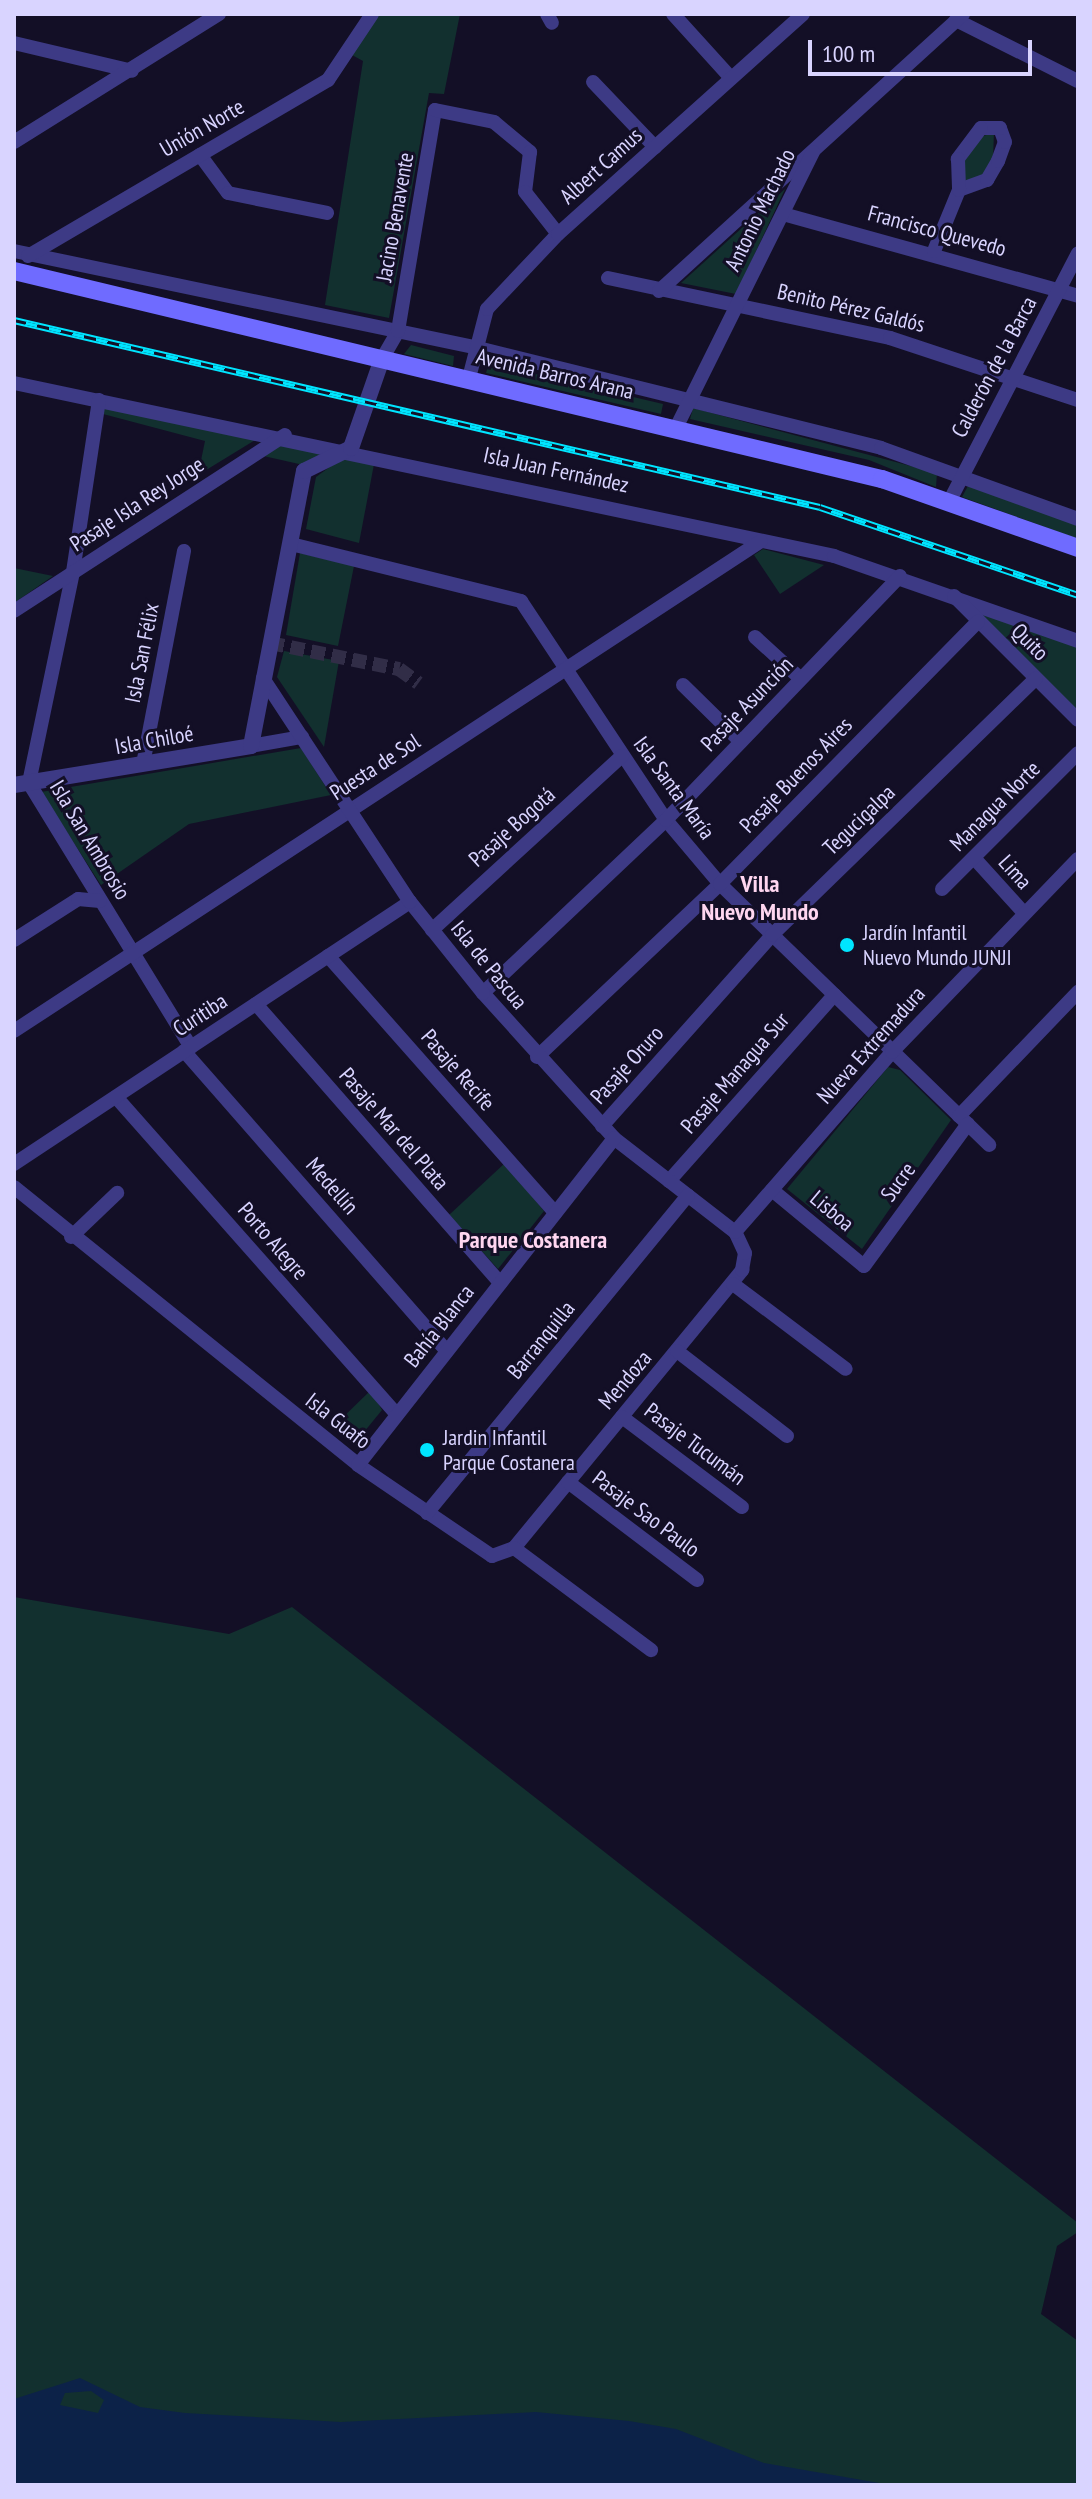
<!DOCTYPE html>
<meta charset="utf-8">
<style>
body{margin:0}
#map{position:relative;width:1092px;height:2499px;overflow:hidden;background:#130f26;font-family:"PT Sans Narrow",sans-serif}
div>[style]{position:absolute}
.green>*{inset:0;background:#12302f}
.water>*{inset:0;background:#0c2248}
.minor-tunnel>*{height:14px;margin-top:-7px;transform-origin:0;background:repeating-linear-gradient(90deg,#312d47 0 14px,transparent 0 21px)}
.minor>*{height:14px;margin:-7px;padding:0 7px;transform-origin:7px;border-radius:7px;background:#3d3a85}
.tertiary>*{height:16px;margin:-8px;padding:0 8px;transform-origin:8px;border-radius:8px;background:#3d3a85}
.secondary>*{height:18px;margin:-9px;padding:0 9px;transform-origin:9px;border-radius:9px;background:#6f6bff}
.rail>*{height:7px;margin-top:-3.5px;transform-origin:0;background:repeating-linear-gradient(90deg,#130f26 0 12px,#00e5ff 0 24px);box-sizing:border-box;border-block:2px solid #00e5ff}
.dots>*{width:22px;height:22px;translate:-50% -50%;box-sizing:border-box;border:4px solid #130f26;border-radius:50%}
span{translate:-50% -50%;white-space:nowrap;text-align:center;line-height:1.15;-webkit-text-stroke:6px #130f26;paint-order:stroke}
.street-label{font-size:22px;color:#d9d4ff}
.poi-label{font-size:22px;color:#d9d4ff}
.left{translate:0 -50%;text-align:left}
.neighbourhood-label{font-size:24px;color:#ffd6f0;font-weight:700}
.frame{position:absolute;inset:0;border:16px solid #d9d4ff;pointer-events:none}
.scale{position:absolute;left:808px;top:40px;width:224px;height:36px;box-sizing:border-box;border:4px solid #d9d4ff;border-top:0;padding-left:10px;font-size:24px;line-height:28px;white-space:nowrap;color:#d9d4ff;-webkit-text-stroke:6px #130f26;paint-order:stroke}
</style>
<div id="map">
<div class="green">
<div style="clip-path:polygon(376px 14px,460px 14px,444px 94px,429px 93px,389px 318px,325px 305px,363px 61px,352px 55px)"></div>
<div style="clip-path:polygon(994px 132px,993px 159px,983px 175px,963px 184px,963px 161px,981px 137px)"></div>
<div style="clip-path:polygon(785px 189px,736px 294px,681px 283px)"></div>
<div style="clip-path:polygon(411px 345px,454px 356px,453px 366px,404px 354px)"></div>
<div style="clip-path:polygon(489px 363px,663px 404px,661px 414px,486px 373px)"></div>
<div style="clip-path:polygon(103px 408px,257px 439px,198px 475px,205px 441px,103px 414px)"></div>
<div style="clip-path:polygon(693px 408px,937px 473px,936px 487px,869px 460px,690px 419px)"></div>
<div style="clip-path:polygon(274px 443px,318px 448px,320px 455px,308px 466px,259px 455px)"></div>
<div style="clip-path:polygon(350px 452px,375px 459px,359px 543px,306px 529px,316px 477px)"></div>
<div style="clip-path:polygon(969px 484px,1078px 525px,1078px 539px,962px 497px)"></div>
<div style="clip-path:polygon(763px 549px,824px 565px,780px 594px,754px 555px)"></div>
<div style="clip-path:polygon(300px 553px,354px 566px,338px 646px,286px 635px)"></div>
<div style="clip-path:polygon(14px 568px,53px 576px,14px 603px)"></div>
<div style="clip-path:polygon(976px 611px,1078px 643px,1078px 713px)"></div>
<div style="clip-path:polygon(284px 651px,339px 661px,324px 747px,277px 677px)"></div>
<div style="clip-path:polygon(301px 748px,331px 795px,189px 824px,101px 885px,41px 792px)"></div>
<div style="clip-path:polygon(888px 1067px,900px 1070px,951px 1120px,862px 1249px,787px 1189px)"></div>
<div style="clip-path:polygon(505px 1163px,544px 1211px,498px 1269px,449px 1215px)"></div>
<div style="clip-path:polygon(371px 1390px,382px 1410px,364px 1432px,349px 1434px,336px 1424px)"></div>
<div style="clip-path:polygon(14px 1597px,229px 1634px,292px 1607px,1078px 2223px,1078px 2232px,1057px 2246px,1041px 2314px,1078px 2341px,1078px 2485px,14px 2485px)"></div>
</div>
<div class="water">
<div style="clip-path:polygon(evenodd,80px 2378px,140px 2407px,185px 2413px,341px 2422px,536px 2412px,629px 2421px,676px 2429px,764px 2463px,891px 2485px,14px 2485px,14px 2399px,80px 2378px,91px 2391px,104px 2400px,98px 2413px,60px 2405px,65px 2393px,91px 2391px)"></div>
</div>
<div class="minor-tunnel">
<div style="left:270px;top:643px;width:132px;rotate:11.4deg"></div>
<div style="left:399px;top:669px;width:24px;rotate:36deg"></div>
</div>
<div class="minor">
<div style="left:547px;top:14px;width:10px;rotate:61deg"></div>
<div style="left:673px;top:14px;width:86px;rotate:47.8deg"></div>
<div style="left:956px;top:20px;width:136px;rotate:26.6deg"></div>
<div style="left:14px;top:43px;width:121px;rotate:13.3deg"></div>
<div style="left:593px;top:82px;width:90px;rotate:46.4deg"></div>
<div style="left:14px;top:142px;width:242px;rotate:-32deg"></div>
<div style="left:200px;top:155px;width:47px;rotate:53.6deg"></div>
<div style="left:228px;top:193px;width:101px;rotate:11.4deg"></div>
<div style="left:783px;top:214px;width:306px;rotate:15.5deg"></div>
<div style="left:14px;top:251px;width:474px;rotate:11.8deg"></div>
<div style="left:478px;top:348px;width:415px;rotate:13.9deg"></div>
<div style="left:881px;top:448px;width:209px;rotate:19.8deg"></div>
<div style="left:934px;top:251px;width:66px;rotate:-67.7deg"></div>
<div style="left:959px;top:190px;width:30px;rotate:-20deg"></div>
<div style="left:987px;top:180px;width:22px;rotate:-60deg"></div>
<div style="left:998px;top:161px;width:20px;rotate:-70deg"></div>
<div style="left:1005px;top:142px;width:15px;rotate:-110deg"></div>
<div style="left:1000px;top:128px;width:19px;rotate:180deg"></div>
<div style="left:981px;top:128px;width:39px;rotate:127deg"></div>
<div style="left:958px;top:159px;width:31px;rotate:88deg"></div>
<div style="left:28px;top:256px;width:348px;rotate:-30.4deg"></div>
<div style="left:328px;top:80px;width:79px;rotate:-56.3deg"></div>
<div style="left:608px;top:278px;width:288px;rotate:12deg"></div>
<div style="left:890px;top:338px;width:198px;rotate:18.3deg"></div>
<div style="left:659px;top:291px;width:411px;rotate:-42.3deg"></div>
<div style="left:382px;top:359px;width:32px;rotate:-60deg"></div>
<div style="left:398px;top:331px;width:224px;rotate:-80.5deg"></div>
<div style="left:435px;top:110px;width:60px;rotate:11.5deg"></div>
<div style="left:494px;top:122px;width:47px;rotate:39.8deg"></div>
<div style="left:530px;top:152px;width:40px;rotate:97.1deg"></div>
<div style="left:525px;top:192px;width:53px;rotate:51.8deg"></div>
<div style="left:469px;top:378px;width:71px;rotate:-75.4deg"></div>
<div style="left:487px;top:309px;width:103px;rotate:-46.6deg"></div>
<div style="left:558px;top:234px;width:329px;rotate:-41.9deg"></div>
<div style="left:14px;top:383px;width:838px;rotate:11.91deg"></div>
<div style="left:834px;top:556px;width:258px;rotate:19.2deg"></div>
<div style="left:99px;top:400px;width:174px;rotate:98.6deg"></div>
<div style="left:73px;top:572px;width:216px;rotate:101.8deg"></div>
<div style="left:29px;top:783px;width:310px;rotate:58.5deg"></div>
<div style="left:676px;top:428px;width:308px;rotate:-63.6deg"></div>
<div style="left:949px;top:502px;width:280px;rotate:-62.6deg"></div>
<div style="left:291px;top:544px;width:237px;rotate:13.9deg"></div>
<div style="left:521px;top:601px;width:263px;rotate:56.5deg"></div>
<div style="left:666px;top:820px;width:84px;rotate:49.8deg"></div>
<div style="left:720px;top:884px;width:375px;rotate:44.1deg"></div>
<div style="left:954px;top:596px;width:175px;rotate:45deg"></div>
<div style="left:14px;top:611px;width:323px;rotate:-33deg"></div>
<div style="left:755px;top:637px;width:62px;rotate:42.4deg"></div>
<div style="left:683px;top:685px;width:81px;rotate:44.5deg"></div>
<div style="left:251px;top:746px;width:52px;rotate:-10deg"></div>
<div style="left:143px;top:764px;width:217px;rotate:-79.1deg"></div>
<div style="left:975px;top:859px;width:73px;rotate:47.8deg"></div>
<div style="left:942px;top:889px;width:192px;rotate:-45deg"></div>
<div style="left:432px;top:930px;width:258px;rotate:-42.5deg"></div>
<div style="left:14px;top:940px;width:76px;rotate:-32.6deg"></div>
<div style="left:78px;top:899px;width:22px;rotate:5deg"></div>
<div style="left:328px;top:956px;width:343px;rotate:48.5deg"></div>
<div style="left:483px;top:993px;width:252px;rotate:-43.4deg"></div>
<div style="left:666px;top:820px;width:338px;rotate:-46.2deg"></div>
<div style="left:256px;top:1004px;width:371px;rotate:48.8deg"></div>
<div style="left:14px;top:1031px;width:893px;rotate:-33.26deg"></div>
<div style="left:184px;top:1051px;width:399px;rotate:48.8deg"></div>
<div style="left:537px;top:1057px;width:252px;rotate:-43.4deg"></div>
<div style="left:720px;top:884px;width:368px;rotate:-45.5deg"></div>
<div style="left:116px;top:1097px;width:424px;rotate:48.5deg"></div>
<div style="left:959px;top:1116px;width:172px;rotate:-46.2deg"></div>
<div style="left:602px;top:1126px;width:256px;rotate:-48.3deg"></div>
<div style="left:772px;top:935px;width:368px;rotate:-44.2deg"></div>
<div style="left:14px;top:1164px;width:475px;rotate:-33.5deg"></div>
<div style="left:669px;top:1181px;width:249px;rotate:-48.4deg"></div>
<div style="left:14px;top:1187px;width:442px;rotate:38.9deg"></div>
<div style="left:358px;top:1465px;width:162px;rotate:34.2deg"></div>
<div style="left:492px;top:1556px;width:23px;rotate:-20deg"></div>
<div style="left:514px;top:1548px;width:360px;rotate:-50.6deg"></div>
<div style="left:742px;top:1270px;width:17px;rotate:-80deg"></div>
<div style="left:745px;top:1253px;width:23px;rotate:-115deg"></div>
<div style="left:735px;top:1232px;width:153px;rotate:-142.2deg"></div>
<div style="left:614px;top:1138px;width:195px;rotate:-132.1deg"></div>
<div style="left:483px;top:993px;width:117px;rotate:-128.7deg"></div>
<div style="left:410px;top:902px;width:268px;rotate:-123.3deg"></div>
<div style="left:772px;top:1190px;width:119px;rotate:39.6deg"></div>
<div style="left:864px;top:1266px;width:176px;rotate:-53.8deg"></div>
<div style="left:735px;top:1232px;width:239px;rotate:-48.9deg"></div>
<div style="left:892px;top:1052px;width:268px;rotate:-46.1deg"></div>
<div style="left:71px;top:1237px;width:64px;rotate:-43.7deg"></div>
<div style="left:733px;top:1284px;width:141px;rotate:37deg"></div>
<div style="left:677px;top:1351px;width:139px;rotate:37.7deg"></div>
<div style="left:622px;top:1417px;width:150px;rotate:36.9deg"></div>
<div style="left:358px;top:1465px;width:415px;rotate:-51.9deg"></div>
<div style="left:568px;top:1482px;width:162px;rotate:37.2deg"></div>
<div style="left:427px;top:1513px;width:411px;rotate:-50.6deg"></div>
<div style="left:514px;top:1548px;width:171px;rotate:36.7deg"></div>
</div>
<div class="tertiary">
<div style="left:14px;top:785px;width:240px;rotate:-9.3deg"></div>
<div style="left:251px;top:746px;width:280px;rotate:-79.1deg"></div>
<div style="left:304px;top:471px;width:52px;rotate:-26.1deg"></div>
<div style="left:351px;top:448px;width:94px;rotate:-70.8deg"></div>
</div>
<div class="secondary">
<div style="left:14px;top:271px;width:893px;rotate:13.48deg"></div>
<div style="left:882px;top:479px;width:208px;rotate:19.4deg"></div>
</div>
<div class="rail">
<div style="left:14px;top:320px;width:827px;rotate:13.06deg"></div>
<div style="left:820px;top:507px;width:273px;rotate:18.8deg"></div>
</div>
<div class="dots">
<div style="left:847px;top:945px;background:#00e5ff"></div>
<div style="left:427px;top:1450px;background:#00e5ff"></div>
</div>
<div class="street-label">
<span style="left:202px;top:128px;rotate:-30deg">Unión Norte</span>
<span style="left:601px;top:166px;rotate:-42deg">Albert Camus</span>
<span style="left:760px;top:210px;rotate:-64deg">Antonio Machado</span>
<span style="left:395px;top:217px;rotate:-80deg">Jacino Benavente</span>
<span style="left:937px;top:231px;rotate:15deg">Francisco Quevedo</span>
<span style="left:851px;top:308px;rotate:13deg">Benito Pérez Galdós</span>
<span style="left:994px;top:367px;rotate:-62deg">Calderón de la Barca</span>
<span style="left:555px;top:374px;rotate:13deg">Avenida Barros Arana</span>
<span style="left:556px;top:470px;rotate:12deg">Isla Juan Fernández</span>
<span style="left:137px;top:504px;rotate:-33deg">Pasaje Isla Rey Jorge</span>
<span style="left:1030px;top:642px;rotate:45deg">Quito</span>
<span style="left:142px;top:653px;rotate:-79deg">Isla San Félix</span>
<span style="left:747px;top:704px;rotate:-46deg">Pasaje Asunción</span>
<span style="left:154px;top:740px;rotate:-10deg">Isla Chiloé</span>
<span style="left:375px;top:767px;rotate:-33deg">Puesta de Sol</span>
<span style="left:796px;top:775px;rotate:-46deg">Pasaje Buenos Aires</span>
<span style="left:674px;top:788px;rotate:54deg">Isla Santa María</span>
<span style="left:995px;top:806px;rotate:-45deg">Managua Norte</span>
<span style="left:859px;top:820px;rotate:-44deg">Tegucigalpa</span>
<span style="left:512px;top:827px;rotate:-42deg">Pasaje Bogotá</span>
<span style="left:90px;top:840px;rotate:59deg">Isla San Ambrosio</span>
<span style="left:1015px;top:872px;rotate:48deg">Lima</span>
<span style="left:489px;top:965px;rotate:51deg">Isla de Pascua</span>
<span style="left:200px;top:1015px;rotate:-33deg">Curitiba</span>
<span style="left:871px;top:1045px;rotate:-48deg">Nueva Extremadura</span>
<span style="left:627px;top:1065px;rotate:-48deg">Pasaje Oruro</span>
<span style="left:458px;top:1070px;rotate:49deg">Pasaje Recife</span>
<span style="left:735px;top:1073px;rotate:-49deg">Pasaje Managua Sur</span>
<span style="left:394px;top:1129px;rotate:49deg">Pasaje Mar del Plata</span>
<span style="left:898px;top:1182px;rotate:-54deg">Sucre</span>
<span style="left:332px;top:1186px;rotate:49deg">Medellín</span>
<span style="left:832px;top:1211px;rotate:40deg">Lisboa</span>
<span style="left:273px;top:1241px;rotate:49deg">Porto Alegre</span>
<span style="left:439px;top:1326px;rotate:-52deg">Bahía Blanca</span>
<span style="left:541px;top:1340px;rotate:-51deg">Barranquilla</span>
<span style="left:625px;top:1380px;rotate:-50deg">Mendoza</span>
<span style="left:338px;top:1421px;rotate:38deg">Isla Guafo</span>
<span style="left:695px;top:1444px;rotate:37deg">Pasaje Tucumán</span>
<span style="left:646px;top:1514px;rotate:37deg">Pasaje Sao Paulo</span>
</div>
<div class="poi-label">
<span class="left" style="left:863px;top:945px">Jardín Infantil<br>Nuevo Mundo JUNJI</span>
<span class="left" style="left:443px;top:1450px">Jardin Infantil<br>Parque Costanera</span>
</div>
<div class="neighbourhood-label">
<span style="left:760px;top:898px">Villa<br>Nuevo Mundo</span>
<span style="left:533px;top:1240px">Parque Costanera</span>
</div>
<div class="frame"></div>
<div class="scale">100 m</div>
</div>
